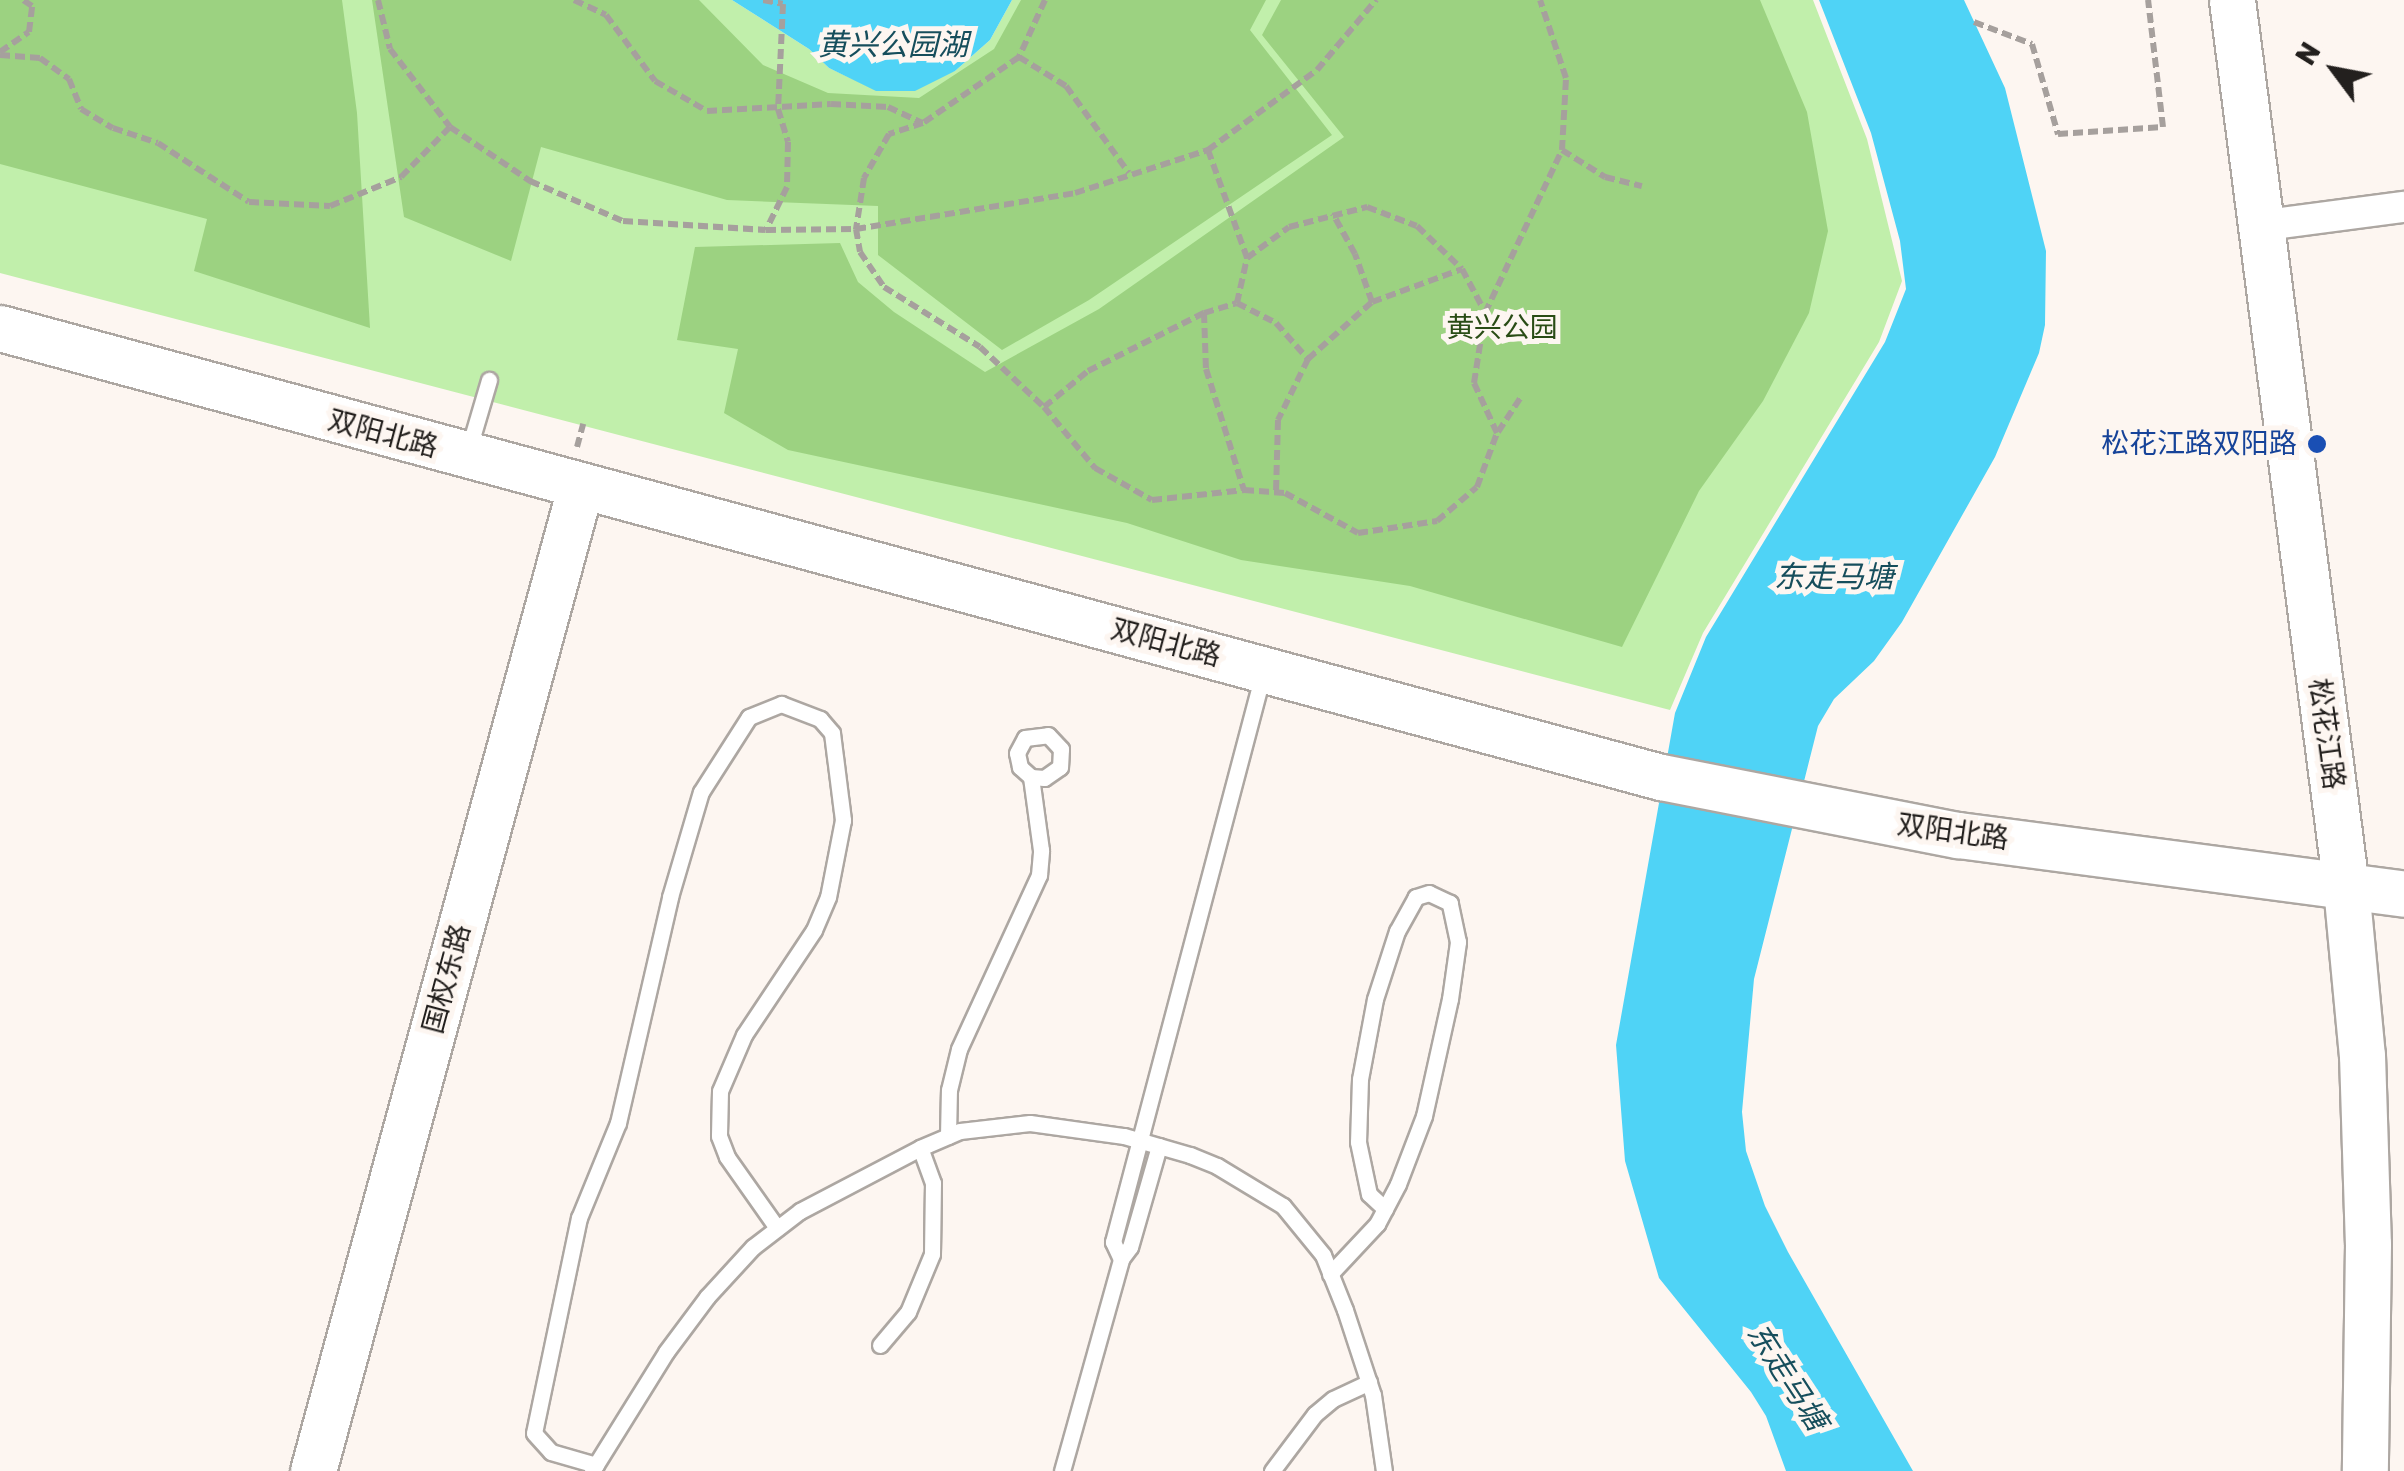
<!DOCTYPE html>
<meta charset="utf-8">
<style>
body{margin:0}
#map{position:relative;width:2404px;height:1471px;overflow:hidden;background:#fdf6f1;font-family:Rubik,"Noto Sans SC",sans-serif}
div>[style]{position:absolute}
.green>*{inset:0;background:#c1efab}
.forest>*{inset:0;background:#9cd281}
.water>*{inset:0;background:#4fd3f6}
.path>*{height:6px;margin-top:-3px;transform-origin:0;background:repeating-linear-gradient(90deg,#a6a09d 0 10px,transparent 0 15px)}
.roads{filter:drop-shadow(2px 0 #ada7a2) drop-shadow(-2px 0 #ada7a2) drop-shadow(0 2px #ada7a2) drop-shadow(0 -2px #ada7a2)}
.lane>*{height:15px;margin:-7.5px;padding:0 7.5px;transform-origin:7.5px;border-radius:7.5px;background:#fff}
.street>*{height:30px;margin:-15px;padding:0 15px;transform-origin:15px;border-radius:15px;background:#fff}
.secondary>*{height:45px;margin:-22.5px;padding:0 22.5px;transform-origin:22.5px;border-radius:22.5px;background:#fff}
.dots>*{width:28px;height:28px;translate:-50% -50%;box-sizing:border-box;border:5px solid #fdf6f1;border-radius:50%}
span{translate:-50% -50%;white-space:nowrap;text-align:center;line-height:1.15;-webkit-text-stroke:10px #fdf6f1;paint-order:stroke}
.park-label{font-size:28px;color:#294c15}
.street-label{font-size:28px;color:#23201e}
.transit-label{font-size:28px;color:#164399}
.right{translate:-100% -50%;text-align:right}
.water-label{font-size:30px;color:#164e5c;font-style:italic}
.north{position:absolute;left:2284px;top:20px;width:100px;height:100px;-webkit-text-stroke:8px #fdf6f1;paint-order:stroke;rotate:302deg;font-size:28px;font-weight:700;line-height:40px;text-align:center;color:#23201e}
.north::after{content:'';display:block;margin:auto;width:35px;height:45px;background:#23201e;clip-path:polygon(50% 0,100% 100%,50% 72%,0 100%)}
</style>
<div id="map">
<div class="green">
<div style="clip-path:polygon(0 0,732px 0,809px 49px,829px 68px,876px 90px,955px 71px,990px 40px,1012px 0,1813px 0,1867px 139px,1902px 281px,1879px 342px,1703px 633px,1670px 710px,0 273px)"></div>
</div>
<div class="forest">
<div style="clip-path:polygon(0 0,342px 0,357px 113px,370px 328px,194px 271px,207px 219px,0 164px)"></div>
<div style="clip-path:polygon(372px 0,699px 0,763px 65px,828px 93px,919px 98px,994px 49px,1021px 0,1266px 0,1250px 30px,1332px 135px,1089px 300px,1002px 350px,878px 255px,878px 206px,727px 200px,541px 147px,511px 261px,404px 217px)"></div>
<div style="clip-path:polygon(1281px 0,1760px 0,1807px 112px,1828px 231px,1809px 313px,1763px 401px,1699px 491px,1622px 647px,1410px 586px,1241px 560px,1127px 523px,788px 450px,724px 413px,738px 349px,677px 340px,695px 247px,840px 243px,858px 282px,894px 312px,985px 372px,1099px 309px,1344px 137px,1262px 35px)"></div>
</div>
<div class="water">
<div style="clip-path:polygon(732px 0,1012px 0,990px 40px,955px 71px,915px 91px,876px 91px,829px 68px,809px 49px)"></div>
<div style="clip-path:polygon(1819px 0,1964px 0,2005px 88px,2046px 251px,2045px 325px,2039px 353px,1995px 457px,1902px 622px,1874px 661px,1834px 699px,1818px 726px,1754px 979px,1742px 1112px,1746px 1151px,1765px 1206px,1788px 1252px,1913px 1471px,1786px 1471px,1766px 1416px,1751px 1392px,1659px 1278px,1625px 1161px,1616px 1045px,1675px 713px,1706px 637px,1885px 342px,1906px 289px,1900px 241px,1871px 133px)"></div>
</div>
<div class="path">
<div style="left:378px;top:0;width:50px;rotate:76.2deg"></div>
<div style="left:390px;top:49px;width:98px;rotate:52.4deg"></div>
<div style="left:450px;top:127px;width:97px;rotate:34deg"></div>
<div style="left:530px;top:181px;width:101px;rotate:23.3deg"></div>
<div style="left:623px;top:221px;width:143px;rotate:3.6deg"></div>
<div style="left:766px;top:230px;width:90px;rotate:-0.6deg"></div>
<div style="left:856px;top:229px;width:222px;rotate:-9.3deg"></div>
<div style="left:1075px;top:193px;width:140px;rotate:-17.9deg"></div>
<div style="left:1208px;top:150px;width:135px;rotate:-36.3deg"></div>
<div style="left:1317px;top:70px;width:92px;rotate:-49.9deg"></div>
<div style="left:574px;top:0;width:35px;rotate:25deg"></div>
<div style="left:606px;top:15px;width:82px;rotate:53.4deg"></div>
<div style="left:655px;top:81px;width:60px;rotate:30deg"></div>
<div style="left:707px;top:111px;width:124px;rotate:-3.2deg"></div>
<div style="left:831px;top:104px;width:57px;rotate:3deg"></div>
<div style="left:888px;top:107px;width:38px;rotate:25deg"></div>
<div style="left:763px;top:0;width:20px;rotate:11deg"></div>
<div style="left:783px;top:4px;width:105px;rotate:92.7deg"></div>
<div style="left:778px;top:109px;width:34px;rotate:73deg"></div>
<div style="left:788px;top:142px;width:45px;rotate:91.3deg"></div>
<div style="left:787px;top:187px;width:48px;rotate:116deg"></div>
<div style="left:1045px;top:0;width:63px;rotate:114.5deg"></div>
<div style="left:1019px;top:57px;width:116px;rotate:145.5deg"></div>
<div style="left:923px;top:123px;width:36px;rotate:162deg"></div>
<div style="left:889px;top:134px;width:51px;rotate:119.6deg"></div>
<div style="left:864px;top:178px;width:52px;rotate:98.9deg"></div>
<div style="left:856px;top:229px;width:23px;rotate:80deg"></div>
<div style="left:860px;top:252px;width:42px;rotate:55.6deg"></div>
<div style="left:884px;top:287px;width:113px;rotate:32deg"></div>
<div style="left:980px;top:347px;width:88px;rotate:43.2deg"></div>
<div style="left:1044px;top:407px;width:80px;rotate:50.1deg"></div>
<div style="left:1095px;top:468px;width:65px;rotate:29.3deg"></div>
<div style="left:1152px;top:500px;width:93px;rotate:-6.2deg"></div>
<div style="left:1244px;top:490px;width:41px;rotate:4.2deg"></div>
<div style="left:1285px;top:493px;width:83px;rotate:28.7deg"></div>
<div style="left:1358px;top:533px;width:80px;rotate:-8.6deg"></div>
<div style="left:1437px;top:521px;width:52px;rotate:-40.4deg"></div>
<div style="left:1477px;top:487px;width:58px;rotate:-69.7deg"></div>
<div style="left:1497px;top:433px;width:55px;rotate:-114.7deg"></div>
<div style="left:1474px;top:383px;width:71px;rotate:-81.1deg"></div>
<div style="left:1485px;top:313px;width:180px;rotate:-64.7deg"></div>
<div style="left:1562px;top:150px;width:72px;rotate:-86.8deg"></div>
<div style="left:1566px;top:78px;width:82px;rotate:-108.4deg"></div>
<div style="left:1974px;top:22px;width:62px;rotate:20.8deg"></div>
<div style="left:2032px;top:44px;width:94px;rotate:73.9deg"></div>
<div style="left:2058px;top:134px;width:105px;rotate:-3.8deg"></div>
<div style="left:2163px;top:127px;width:128px;rotate:-96.7deg"></div>
<div style="left:0;top:52px;width:35px;rotate:-35deg"></div>
<div style="left:29px;top:32px;width:26px;rotate:-83deg"></div>
<div style="left:32px;top:6px;width:11px;rotate:-146deg"></div>
<div style="left:0;top:55px;width:40px;rotate:4.3deg"></div>
<div style="left:40px;top:58px;width:36px;rotate:36deg"></div>
<div style="left:69px;top:79px;width:32px;rotate:68deg"></div>
<div style="left:81px;top:109px;width:37px;rotate:31deg"></div>
<div style="left:113px;top:128px;width:47px;rotate:18.4deg"></div>
<div style="left:158px;top:143px;width:108px;rotate:33deg"></div>
<div style="left:249px;top:202px;width:81px;rotate:2.8deg"></div>
<div style="left:330px;top:206px;width:77px;rotate:-22.2deg"></div>
<div style="left:401px;top:177px;width:70px;rotate:-45.6deg"></div>
<div style="left:1019px;top:57px;width:55px;rotate:31.7deg"></div>
<div style="left:1066px;top:86px;width:107px;rotate:54.1deg"></div>
<div style="left:1208px;top:150px;width:115px;rotate:70.1deg"></div>
<div style="left:1562px;top:150px;width:51px;rotate:32.1deg"></div>
<div style="left:1605px;top:177px;width:38px;rotate:14deg"></div>
<div style="left:1372px;top:302px;width:96px;rotate:-20.1deg"></div>
<div style="left:1237px;top:303px;width:44px;rotate:27.1deg"></div>
<div style="left:1276px;top:323px;width:48px;rotate:48.4deg"></div>
<div style="left:1308px;top:359px;width:68px;rotate:116.2deg"></div>
<div style="left:1278px;top:420px;width:72px;rotate:91.6deg"></div>
<div style="left:1204px;top:313px;width:56px;rotate:88deg"></div>
<div style="left:1206px;top:369px;width:127px;rotate:72.6deg"></div>
<div style="left:1308px;top:359px;width:86px;rotate:-41.7deg"></div>
<div style="left:1372px;top:302px;width:51px;rotate:-109.5deg"></div>
<div style="left:1355px;top:254px;width:46px;rotate:-118.8deg"></div>
<div style="left:1044px;top:407px;width:57px;rotate:-39.3deg"></div>
<div style="left:1088px;top:371px;width:130px;rotate:-26.6deg"></div>
<div style="left:1204px;top:313px;width:34px;rotate:-17deg"></div>
<div style="left:1237px;top:303px;width:46px;rotate:-77.5deg"></div>
<div style="left:1247px;top:258px;width:52px;rotate:-36.4deg"></div>
<div style="left:1289px;top:227px;width:81px;rotate:-14.4deg"></div>
<div style="left:1367px;top:207px;width:53px;rotate:20.8deg"></div>
<div style="left:1417px;top:226px;width:62px;rotate:43.7deg"></div>
<div style="left:1462px;top:269px;width:49px;rotate:61.9deg"></div>
<div style="left:1498px;top:432px;width:42px;rotate:-56.7deg"></div>
<div style="left:577px;top:447px;width:24px;rotate:-75deg"></div>
</div>
<div class="roads">
<div class="lane">
<div style="left:469px;top:448px;width:71px;rotate:-73.6deg"></div>
<div style="left:948px;top:1136px;width:46px;rotate:-88.8deg"></div>
<div style="left:949px;top:1090px;width:42px;rotate:-76.3deg"></div>
<div style="left:959px;top:1049px;width:192px;rotate:-65.3deg"></div>
<div style="left:1039px;top:875px;width:25px;rotate:-85deg"></div>
<div style="left:1041px;top:850px;width:74px;rotate:-97.8deg"></div>
<div style="left:1031px;top:777px;width:15px;rotate:-138deg"></div>
<div style="left:1020px;top:767px;width:14px;rotate:-102deg"></div>
<div style="left:1017px;top:753px;width:17px;rotate:-62deg"></div>
<div style="left:1025px;top:738px;width:23px;rotate:-7deg"></div>
<div style="left:1048px;top:735px;width:19px;rotate:47deg"></div>
<div style="left:1061px;top:749px;width:18px;rotate:93deg"></div>
<div style="left:1060px;top:767px;width:19px;rotate:145deg"></div>
<div style="left:1044px;top:778px;width:13px;rotate:-176deg"></div>
<div style="left:1159px;top:1146px;width:105px;rotate:106deg"></div>
<div style="left:1130px;top:1247px;width:15px;rotate:127deg"></div>
<div style="left:1121px;top:1259px;width:19px;rotate:-115deg"></div>
<div style="left:1113px;top:1242px;width:587px;rotate:-75.21deg"></div>
<div style="left:1330px;top:1274px;width:69px;rotate:-46.8deg"></div>
<div style="left:1377px;top:1224px;width:45px;rotate:-62.3deg"></div>
<div style="left:1398px;top:1184px;width:73px;rotate:-69.1deg"></div>
<div style="left:1424px;top:1116px;width:120px;rotate:-77.5deg"></div>
<div style="left:1450px;top:999px;width:58px;rotate:-82deg"></div>
<div style="left:1458px;top:942px;width:40px;rotate:-102deg"></div>
<div style="left:1450px;top:903px;width:23px;rotate:-155deg"></div>
<div style="left:1429px;top:893px;width:14px;rotate:163deg"></div>
<div style="left:1416px;top:897px;width:39px;rotate:119deg"></div>
<div style="left:1397px;top:931px;width:71px;rotate:107.9deg"></div>
<div style="left:1375px;top:999px;width:81px;rotate:100.6deg"></div>
<div style="left:1360px;top:1079px;width:63px;rotate:91.8deg"></div>
<div style="left:1358px;top:1142px;width:53px;rotate:78.1deg"></div>
<div style="left:1369px;top:1194px;width:22px;rotate:43deg"></div>
<div style="left:880px;top:1345px;width:43px;rotate:-49.7deg"></div>
<div style="left:908px;top:1312px;width:63px;rotate:-67.5deg"></div>
<div style="left:932px;top:1254px;width:71px;rotate:-89.2deg"></div>
<div style="left:933px;top:1183px;width:37px;rotate:-110deg"></div>
<div style="left:596px;top:1465px;width:47px;rotate:-163.9deg"></div>
<div style="left:551px;top:1452px;width:25px;rotate:-132deg"></div>
<div style="left:534px;top:1433px;width:220px;rotate:-78.2deg"></div>
<div style="left:579px;top:1218px;width:103px;rotate:-67.7deg"></div>
<div style="left:618px;top:1123px;width:232px;rotate:-77deg"></div>
<div style="left:670px;top:897px;width:109px;rotate:-73.6deg"></div>
<div style="left:701px;top:792px;width:89px;rotate:-57.4deg"></div>
<div style="left:749px;top:717px;width:35px;rotate:-22deg"></div>
<div style="left:781px;top:704px;width:42px;rotate:21deg"></div>
<div style="left:820px;top:719px;width:18px;rotate:49deg"></div>
<div style="left:832px;top:733px;width:88px;rotate:82.8deg"></div>
<div style="left:843px;top:820px;width:78px;rotate:101deg"></div>
<div style="left:828px;top:897px;width:36px;rotate:113deg"></div>
<div style="left:814px;top:930px;width:126px;rotate:123.7deg"></div>
<div style="left:744px;top:1035px;width:61px;rotate:113.2deg"></div>
<div style="left:720px;top:1091px;width:45px;rotate:91.3deg"></div>
<div style="left:719px;top:1136px;width:22px;rotate:69deg"></div>
<div style="left:727px;top:1157px;width:87px;rotate:54.8deg"></div>
<div style="left:592px;top:1471px;width:140px;rotate:-58.1deg"></div>
<div style="left:666px;top:1352px;width:69px;rotate:-53.3deg"></div>
<div style="left:707px;top:1297px;width:68px;rotate:-47.4deg"></div>
<div style="left:753px;top:1247px;width:59px;rotate:-37.5deg"></div>
<div style="left:800px;top:1211px;width:136px;rotate:-27.7deg"></div>
<div style="left:920px;top:1148px;width:43px;rotate:-23deg"></div>
<div style="left:960px;top:1131px;width:70px;rotate:-6.5deg"></div>
<div style="left:1030px;top:1123px;width:95px;rotate:7.9deg"></div>
<div style="left:1124px;top:1136px;width:69px;rotate:16.1deg"></div>
<div style="left:1190px;top:1155px;width:29px;rotate:22deg"></div>
<div style="left:1217px;top:1166px;width:77px;rotate:31.2deg"></div>
<div style="left:1283px;top:1206px;width:63px;rotate:50.8deg"></div>
<div style="left:1323px;top:1255px;width:59px;rotate:68.2deg"></div>
<div style="left:1345px;top:1310px;width:89px;rotate:71.8deg"></div>
<div style="left:1373px;top:1395px;width:77px;rotate:81.8deg"></div>
<div style="left:1062px;top:1471px;width:220px;rotate:-74.4deg"></div>
<div style="left:1272px;top:1471px;width:71px;rotate:-53deg"></div>
<div style="left:1315px;top:1414px;width:23px;rotate:-40deg"></div>
<div style="left:1333px;top:1399px;width:40px;rotate:-25deg"></div>
</div>
<div class="street">
<div style="left:2259px;top:226px;width:146px;rotate:-7.5deg"></div>
</div>
<div class="secondary">
<div style="left:2232px;top:0;width:894px;rotate:82.68deg"></div>
<div style="left:2346px;top:887px;width:169px;rotate:84.6deg"></div>
<div style="left:2362px;top:1055px;width:189px;rotate:88.2deg"></div>
<div style="left:2368px;top:1244px;width:227px;rotate:90.8deg"></div>
<div style="left:0;top:328px;width:1721px;rotate:15.13deg"></div>
<div style="left:1661px;top:777px;width:303px;rotate:11.1deg"></div>
<div style="left:1958px;top:835px;width:450px;rotate:7.5deg"></div>
<div style="left:313px;top:1471px;width:1019px;rotate:-74.8deg"></div>
</div>
</div>
<div class="dots">
<div style="left:2317px;top:444px;background:#1a4fb4"></div>
</div>
<div class="park-label">
<span style="left:1502px;top:328px">黄兴公园</span>
</div>
<div class="street-label">
<span style="left:383px;top:434px;rotate:15deg">双阳北路</span>
<span style="left:1166px;top:643px;rotate:15deg">双阳北路</span>
<span style="left:2326px;top:734px;rotate:82deg">松花江路</span>
<span style="left:1953px;top:832px;rotate:8deg">双阳北路</span>
<span style="left:447px;top:979px;rotate:-75deg">国权东路</span>
</div>
<div class="transit-label">
<span class="right" style="left:2297px;top:444px">松花江路双阳路</span>
</div>
<div class="water-label">
<span style="left:893px;top:45px">黄兴公园湖</span>
<span style="left:1834px;top:577px">东走马塘</span>
<span style="left:1787px;top:1377px;rotate:57deg">东走马塘</span>
</div>
<div class="north">N</div>
</div>
